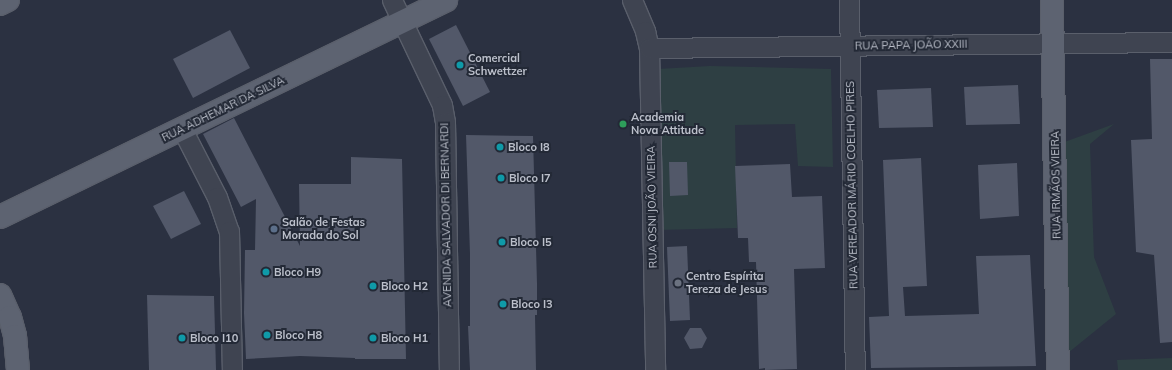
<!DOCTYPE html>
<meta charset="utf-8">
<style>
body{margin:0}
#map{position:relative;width:1172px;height:370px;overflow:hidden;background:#2b3141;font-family:Mulish,sans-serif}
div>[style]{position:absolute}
.green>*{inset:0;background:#2e3f43}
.building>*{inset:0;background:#525869}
.roads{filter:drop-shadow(1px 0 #5a5f6b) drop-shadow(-1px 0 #5a5f6b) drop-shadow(0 1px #5a5f6b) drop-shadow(0 -1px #5a5f6b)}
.minor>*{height:19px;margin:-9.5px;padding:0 9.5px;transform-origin:9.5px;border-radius:9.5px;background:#3f4451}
.major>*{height:22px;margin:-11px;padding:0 11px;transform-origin:11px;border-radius:11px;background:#5d6371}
.dots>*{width:11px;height:11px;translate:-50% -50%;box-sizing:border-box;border:2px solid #232936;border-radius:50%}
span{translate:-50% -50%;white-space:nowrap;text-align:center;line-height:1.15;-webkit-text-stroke:4px #232936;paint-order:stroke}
.street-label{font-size:11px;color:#bcc0cb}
.poi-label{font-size:11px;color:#bcc0cb;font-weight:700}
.left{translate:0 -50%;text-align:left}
</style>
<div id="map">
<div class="green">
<div style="clip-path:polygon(710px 66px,831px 69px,833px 167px,798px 166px,795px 124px,735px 125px,737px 228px,657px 230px,658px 69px)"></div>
<div style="clip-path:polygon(1114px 124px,1090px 144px,1094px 257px,1116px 314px,1063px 357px,1059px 144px)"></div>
<div style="clip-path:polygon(1172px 358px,1172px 370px,1118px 370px,1117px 360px)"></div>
</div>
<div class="building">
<div style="clip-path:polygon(456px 25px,490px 92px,463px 106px,429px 39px)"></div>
<div style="clip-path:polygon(230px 30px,250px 68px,193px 98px,173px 59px)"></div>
<div style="clip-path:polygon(1150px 59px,1172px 59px,1172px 342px,1160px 343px,1154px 255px,1136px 252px,1131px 140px,1152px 139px)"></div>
<div style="clip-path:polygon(1018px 85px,1020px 124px,966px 125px,964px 87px)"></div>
<div style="clip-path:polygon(931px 88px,933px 127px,879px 128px,877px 90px)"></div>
<div style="clip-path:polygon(234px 118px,300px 246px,299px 184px,351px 184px,351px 157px,402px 159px,406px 359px,355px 359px,355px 358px,300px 356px,246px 359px,244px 313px,245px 250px,255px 250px,256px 199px,241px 207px,203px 134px)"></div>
<div style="clip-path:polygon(466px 135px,533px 136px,537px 284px,537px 315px,535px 315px,536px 370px,470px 370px,468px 326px,470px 326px,470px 254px)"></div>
<div style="clip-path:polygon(921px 158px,927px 286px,903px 287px,905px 316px,979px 314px,976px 256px,1030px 255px,1036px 366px,871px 368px,869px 317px,889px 316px,883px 160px)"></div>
<div style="clip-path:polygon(669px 162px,687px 162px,688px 195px,670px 196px)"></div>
<div style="clip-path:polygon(1017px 163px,1019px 216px,980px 219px,978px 165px)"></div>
<div style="clip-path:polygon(790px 164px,792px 197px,822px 196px,825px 268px,794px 269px,797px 369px,765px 370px,765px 368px,759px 369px,756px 262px,749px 262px,748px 238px,738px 238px,735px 166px)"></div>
<div style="clip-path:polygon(184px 191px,201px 224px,171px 239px,153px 206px)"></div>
<div style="clip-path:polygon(687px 246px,690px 320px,670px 321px,667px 247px)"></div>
<div style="clip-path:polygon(147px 295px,214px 296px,216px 370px,149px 370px)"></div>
<div style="clip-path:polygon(690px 328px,701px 328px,707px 338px,702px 348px,690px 349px,684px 338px)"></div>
</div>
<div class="roads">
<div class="minor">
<div style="left:392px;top:0;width:116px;rotate:64.5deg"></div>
<div style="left:442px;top:105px;width:17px;rotate:80deg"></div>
<div style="left:445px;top:122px;width:248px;rotate:89.1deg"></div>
<div style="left:632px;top:0;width:34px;rotate:67deg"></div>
<div style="left:645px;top:31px;width:17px;rotate:77deg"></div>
<div style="left:649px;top:48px;width:322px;rotate:88.9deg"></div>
<div style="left:849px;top:0;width:370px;rotate:89.1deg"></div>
<div style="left:649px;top:48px;width:523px;rotate:-0.66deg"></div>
<div style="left:182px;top:129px;width:76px;rotate:62.8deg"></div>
<div style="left:217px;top:197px;width:36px;rotate:71deg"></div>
<div style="left:229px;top:231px;width:139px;rotate:88.8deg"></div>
</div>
<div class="major">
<div style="left:1052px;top:0;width:370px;rotate:89.1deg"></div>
<div style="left:0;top:4px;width:9px;rotate:-27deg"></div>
<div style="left:0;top:217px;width:496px;rotate:-25.9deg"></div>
<div style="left:0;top:295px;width:24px;rotate:66deg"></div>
<div style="left:10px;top:317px;width:20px;rotate:75deg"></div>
<div style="left:15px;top:336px;width:34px;rotate:85deg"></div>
</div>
</div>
<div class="dots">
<div style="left:460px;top:65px;background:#0f9aa8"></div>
<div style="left:623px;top:124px;background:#2e9e5b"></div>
<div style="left:500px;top:147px;background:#0f9aa8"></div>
<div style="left:501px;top:178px;background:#0f9aa8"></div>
<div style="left:274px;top:229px;background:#5c6f8a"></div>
<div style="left:502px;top:242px;background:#0f9aa8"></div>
<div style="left:266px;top:272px;background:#0f9aa8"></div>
<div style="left:678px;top:283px;background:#6b7280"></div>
<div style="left:373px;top:286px;background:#0f9aa8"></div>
<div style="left:503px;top:304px;background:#0f9aa8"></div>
<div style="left:267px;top:335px;background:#0f9aa8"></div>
<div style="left:182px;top:338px;background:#0f9aa8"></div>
<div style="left:373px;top:338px;background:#0f9aa8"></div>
</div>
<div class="street-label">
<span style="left:911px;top:45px;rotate:-1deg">RUA PAPA JOÃO XXIII</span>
<span style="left:223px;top:109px;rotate:-26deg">RUA ADHEMAR DA SILVA</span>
<span style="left:852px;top:185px;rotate:-91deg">RUA VEREADOR MÁRIO COELHO PIRES</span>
<span style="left:1056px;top:185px;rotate:-91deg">RUA IRMÃOS VIEIRA</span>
<span style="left:652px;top:207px;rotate:-91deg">RUA OSNI JOÃO VIEIRA</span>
<span style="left:446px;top:215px;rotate:-91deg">AVENIDA SALVADOR DI BERNARDI</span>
</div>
<div class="poi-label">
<span class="left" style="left:468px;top:65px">Comercial<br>Schwettzer</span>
<span class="left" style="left:631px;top:124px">Academia<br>Nova Attitude</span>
<span class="left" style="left:508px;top:147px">Bloco I8</span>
<span class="left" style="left:509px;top:178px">Bloco I7</span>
<span class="left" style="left:282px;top:229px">Salão de Festas<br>Morada do Sol</span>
<span class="left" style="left:510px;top:242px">Bloco I5</span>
<span class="left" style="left:274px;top:272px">Bloco H9</span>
<span class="left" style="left:686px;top:283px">Centro Espírita<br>Tereza de Jesus</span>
<span class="left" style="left:381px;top:286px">Bloco H2</span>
<span class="left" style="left:511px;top:304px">Bloco I3</span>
<span class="left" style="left:275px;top:335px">Bloco H8</span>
<span class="left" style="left:190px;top:338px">Bloco I10</span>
<span class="left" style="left:381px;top:338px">Bloco H1</span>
</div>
</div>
